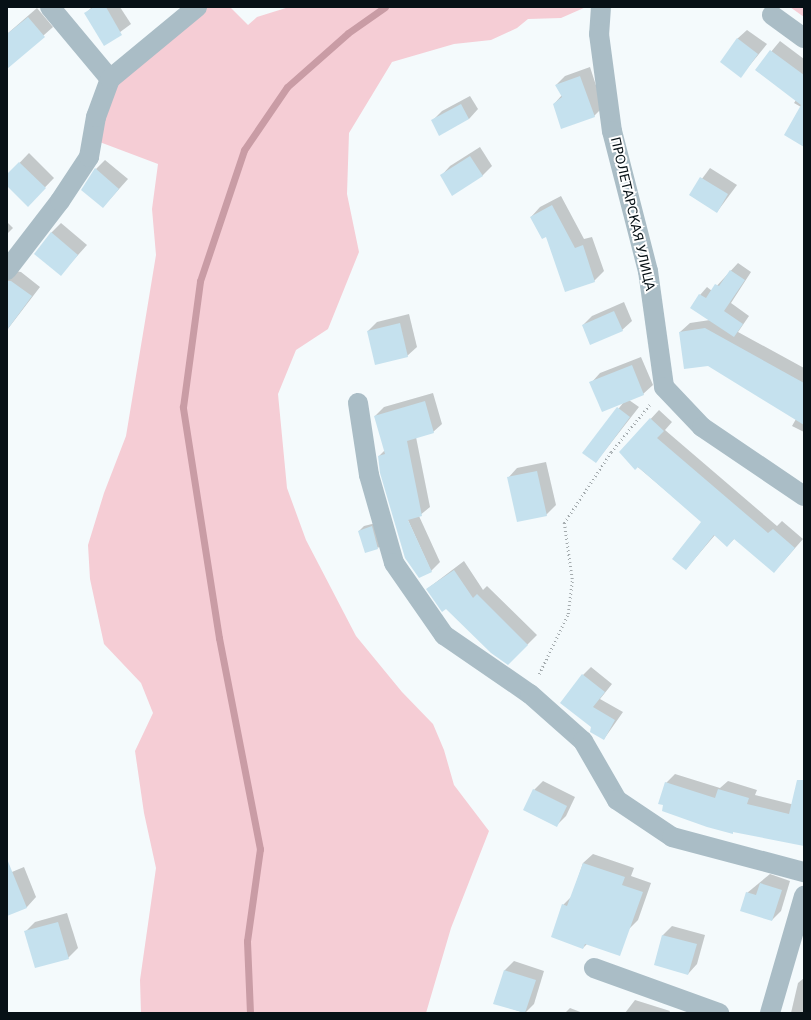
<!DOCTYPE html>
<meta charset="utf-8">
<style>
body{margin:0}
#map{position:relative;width:811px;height:1020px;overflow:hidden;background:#f4fafc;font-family:"DejaVu Sans",sans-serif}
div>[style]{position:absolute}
.green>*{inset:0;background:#f5cdd5}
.shadow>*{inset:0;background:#0003}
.stream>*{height:7px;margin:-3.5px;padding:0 3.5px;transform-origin:3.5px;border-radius:3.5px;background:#c99ca5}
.building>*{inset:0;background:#c5e1ee}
.path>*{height:2.5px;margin-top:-1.25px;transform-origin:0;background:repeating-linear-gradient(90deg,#a4abae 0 1px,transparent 0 4px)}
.street>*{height:20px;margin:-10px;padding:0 10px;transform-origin:10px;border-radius:10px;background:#aabdc6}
span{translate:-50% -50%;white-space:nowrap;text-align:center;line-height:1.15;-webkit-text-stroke:4px #fff;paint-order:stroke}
.street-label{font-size:13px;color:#071116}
.frame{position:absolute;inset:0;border:8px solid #071116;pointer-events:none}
</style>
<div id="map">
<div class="green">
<div style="clip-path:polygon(203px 7px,230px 7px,248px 25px,257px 17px,289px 7px,586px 7px,561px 18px,528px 19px,517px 28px,491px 40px,454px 44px,392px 62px,349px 133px,347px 194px,359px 252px,328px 329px,296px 350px,278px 394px,287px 488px,306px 540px,356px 636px,402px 692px,433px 724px,444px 750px,454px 785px,489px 831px,451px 928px,426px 1013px,141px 1013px,140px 980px,156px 868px,144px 813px,135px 751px,153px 713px,141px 683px,104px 644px,90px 579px,88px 545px,104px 493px,126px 436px,156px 255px,152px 209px,158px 164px,97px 141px,114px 82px)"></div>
<div style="clip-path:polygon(790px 7px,804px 7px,804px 17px)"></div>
</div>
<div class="shadow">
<div style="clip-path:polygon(92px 7px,120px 7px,131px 24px,104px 44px,86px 13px)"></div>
<div style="clip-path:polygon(37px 8px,53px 27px,7px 68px,7px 34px)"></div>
<div style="clip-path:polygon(747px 30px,767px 44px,741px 76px,737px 39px)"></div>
<div style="clip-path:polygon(780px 41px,804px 59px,804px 139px,801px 107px,794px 103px,796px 100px,756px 70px)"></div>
<div style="clip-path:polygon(590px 67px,603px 107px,594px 116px,554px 104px,562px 95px,556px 85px,565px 76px)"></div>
<div style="clip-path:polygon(470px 96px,478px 109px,469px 119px,432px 121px,442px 111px)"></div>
<div style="clip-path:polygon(480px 147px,492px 166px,482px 176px,441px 176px,450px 166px)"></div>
<div style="clip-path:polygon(29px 153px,54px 178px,28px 205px,7px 185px,7px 176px)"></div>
<div style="clip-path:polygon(105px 160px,128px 179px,103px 207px,96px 169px)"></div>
<div style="clip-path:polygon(710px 168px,737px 185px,717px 212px,690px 195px)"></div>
<div style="clip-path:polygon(561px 196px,584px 239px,592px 237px,604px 271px,594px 281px,546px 236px,531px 217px,540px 207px)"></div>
<div style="clip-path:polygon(7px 222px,13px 228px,7px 234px)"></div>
<div style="clip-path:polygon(61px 223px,87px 245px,61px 274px,51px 233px)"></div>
<div style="clip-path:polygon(738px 263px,751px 272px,731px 303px,749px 316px,738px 332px,804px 368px,804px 432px,792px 426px,796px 419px,680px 332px,690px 323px,710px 320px,700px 295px,707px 287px,712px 291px)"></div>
<div style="clip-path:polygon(7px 265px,10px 270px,21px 272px,40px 287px,7px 330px)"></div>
<div style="clip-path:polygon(624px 302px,632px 321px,622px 330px,583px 325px,592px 316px)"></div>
<div style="clip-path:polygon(409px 314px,417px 347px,407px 356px,368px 331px,377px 322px)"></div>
<div style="clip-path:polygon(641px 357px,653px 385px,643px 394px,629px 400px,639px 407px,596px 462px,584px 453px,623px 403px,591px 383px,600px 373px)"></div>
<div style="clip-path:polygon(433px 393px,442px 424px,433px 432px,416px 437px,430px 507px,419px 516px,440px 562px,431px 571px,379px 456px,385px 450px,375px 416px,384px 407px)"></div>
<div style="clip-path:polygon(659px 410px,672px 422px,665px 430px,777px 526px,782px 521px,803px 539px,782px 563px,735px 538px,727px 546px,715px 535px,686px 569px,703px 522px,620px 452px)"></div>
<div style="clip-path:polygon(546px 462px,556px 505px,546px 515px,508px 478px,517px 468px)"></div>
<div style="clip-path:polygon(376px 523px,382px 544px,378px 548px,359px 531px,364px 526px)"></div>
<div style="clip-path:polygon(464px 561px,483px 590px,487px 586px,537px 635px,508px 664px,427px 589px)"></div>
<div style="clip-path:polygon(591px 667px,612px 684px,600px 699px,623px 712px,604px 739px,592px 727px,583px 675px)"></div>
<div style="clip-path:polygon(675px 774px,720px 788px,728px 781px,757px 790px,755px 795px,795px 805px,804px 801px,804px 844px,734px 831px,732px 833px,666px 783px)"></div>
<div style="clip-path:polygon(543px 781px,575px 797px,566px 816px,557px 825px,534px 790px)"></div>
<div style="clip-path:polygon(593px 854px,634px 868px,631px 876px,651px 883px,638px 920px,629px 929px,587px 944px,583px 948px,563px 905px,572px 896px,583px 863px)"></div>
<div style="clip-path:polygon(24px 867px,36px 897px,27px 907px,7px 915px,7px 874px)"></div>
<div style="clip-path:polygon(770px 874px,790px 881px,781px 911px,772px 920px,747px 893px)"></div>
<div style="clip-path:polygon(67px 913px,78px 948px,68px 958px,25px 932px,35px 922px)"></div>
<div style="clip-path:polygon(672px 926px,705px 935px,697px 964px,688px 974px,655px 964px,663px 935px)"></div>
<div style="clip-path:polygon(514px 961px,544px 971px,534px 1004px,525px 1013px,494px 1003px,505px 970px)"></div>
<div style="clip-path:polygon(804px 978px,804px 1013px,791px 1013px,798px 983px)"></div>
<div style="clip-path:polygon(635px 1000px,670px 1011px,669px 1013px,625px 1013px)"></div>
<div style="clip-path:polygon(570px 1008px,583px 1013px,565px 1013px)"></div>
</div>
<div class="stream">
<div style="left:250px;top:1013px;width:72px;rotate:-92.4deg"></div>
<div style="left:247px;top:941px;width:93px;rotate:-82deg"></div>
<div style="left:260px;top:849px;width:215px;rotate:-101deg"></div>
<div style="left:219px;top:638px;width:234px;rotate:-98.9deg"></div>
<div style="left:183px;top:407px;width:127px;rotate:-82.3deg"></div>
<div style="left:200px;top:281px;width:138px;rotate:-71.4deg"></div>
<div style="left:244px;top:150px;width:76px;rotate:-55.7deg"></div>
<div style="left:287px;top:87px;width:81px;rotate:-41.5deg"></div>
<div style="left:348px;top:33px;width:45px;rotate:-35.1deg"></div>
</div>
<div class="building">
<div style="clip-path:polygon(94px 7px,106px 7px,122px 35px,104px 46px,84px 13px)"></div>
<div style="clip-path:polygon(28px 17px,45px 37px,7px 69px,7px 34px)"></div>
<div style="clip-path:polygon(737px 38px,758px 54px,741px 78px,720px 62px)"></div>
<div style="clip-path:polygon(770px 50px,804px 75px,804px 147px,784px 135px,801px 105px,755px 70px)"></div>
<div style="clip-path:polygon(580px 76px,595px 117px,561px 129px,553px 104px,562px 97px,555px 85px)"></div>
<div style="clip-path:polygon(461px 104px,469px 119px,439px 136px,431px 120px)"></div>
<div style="clip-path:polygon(470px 156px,483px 176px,452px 196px,440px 175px)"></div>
<div style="clip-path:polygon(19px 162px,46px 188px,28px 207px,7px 186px,7px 174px)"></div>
<div style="clip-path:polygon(95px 168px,119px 189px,103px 208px,81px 190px)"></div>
<div style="clip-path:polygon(700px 177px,728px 194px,717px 213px,689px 195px)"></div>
<div style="clip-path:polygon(552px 205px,575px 248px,583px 245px,595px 282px,565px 292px,546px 237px,542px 239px,530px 217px)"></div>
<div style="clip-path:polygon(51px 232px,78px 255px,61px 276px,34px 254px)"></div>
<div style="clip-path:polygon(730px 270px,745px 280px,724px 311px,743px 324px,734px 337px,690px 308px,699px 294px,706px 298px,715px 284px,719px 286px)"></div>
<div style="clip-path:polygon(7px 281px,11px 281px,32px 296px,7px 330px)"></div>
<div style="clip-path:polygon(614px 311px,623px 331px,590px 345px,582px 325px)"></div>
<div style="clip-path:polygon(400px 323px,408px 357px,375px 365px,367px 331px)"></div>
<div style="clip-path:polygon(705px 328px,804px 383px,804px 425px,708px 366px,684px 369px,679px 332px)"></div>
<div style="clip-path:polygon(632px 365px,644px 395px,602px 412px,589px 382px)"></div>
<div style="clip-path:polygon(425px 401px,434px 433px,407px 441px,422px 516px,408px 520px,432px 572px,419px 578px,405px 558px,380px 473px,378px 456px,385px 454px,374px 416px)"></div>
<div style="clip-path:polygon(617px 407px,630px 417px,596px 463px,582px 453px)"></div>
<div style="clip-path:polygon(650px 418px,664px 431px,657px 438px,768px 533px,773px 529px,795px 548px,774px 573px,734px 539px,727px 547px,714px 535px,686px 570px,672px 559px,701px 522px,638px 467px,635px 470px,619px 452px)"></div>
<div style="clip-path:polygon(537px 471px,547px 516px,517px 522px,507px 477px)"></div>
<div style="clip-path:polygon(372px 526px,378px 549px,365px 553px,358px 531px)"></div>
<div style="clip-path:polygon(454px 570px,473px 598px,477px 594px,528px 645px,508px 665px,491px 653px,446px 609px,442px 612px,426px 589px)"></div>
<div style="clip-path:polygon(582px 674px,605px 692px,593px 707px,615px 720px,604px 740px,590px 732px,591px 727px,560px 703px)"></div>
<div style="clip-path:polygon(797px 780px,804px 780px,804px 846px,733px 832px,733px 834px,707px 827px,662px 811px,663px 805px,658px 804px,665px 782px,715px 798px,718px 789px,749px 798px,747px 804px,789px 814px)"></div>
<div style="clip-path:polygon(533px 789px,567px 806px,557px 827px,523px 810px)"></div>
<div style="clip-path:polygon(7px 859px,27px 908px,7px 916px)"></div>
<div style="clip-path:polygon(583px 863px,625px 877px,622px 885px,643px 892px,620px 956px,585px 944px,583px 949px,551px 937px,562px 904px,567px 906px)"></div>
<div style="clip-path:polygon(760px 883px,782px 890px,772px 921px,740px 911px,746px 892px,756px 895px)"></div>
<div style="clip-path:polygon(58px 922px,69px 959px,35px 968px,24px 931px)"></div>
<div style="clip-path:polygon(662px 935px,697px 944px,688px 975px,654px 965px)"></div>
<div style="clip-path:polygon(504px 970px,536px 980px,525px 1013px,493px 1004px)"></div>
</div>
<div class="path">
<div style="left:539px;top:674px;width:67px;rotate:-64.2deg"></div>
<div style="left:568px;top:614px;width:35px;rotate:-83deg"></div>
<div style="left:572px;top:579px;width:57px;rotate:-98.1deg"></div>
<div style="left:564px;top:523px;width:85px;rotate:-56.5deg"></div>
<div style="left:611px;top:452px;width:63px;rotate:-50.8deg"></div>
</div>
<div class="street">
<div style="left:50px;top:7px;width:94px;rotate:50.2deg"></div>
<div style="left:601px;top:7px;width:27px;rotate:94deg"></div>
<div style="left:599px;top:34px;width:98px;rotate:82.4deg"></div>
<div style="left:612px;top:131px;width:145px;rotate:75.6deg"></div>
<div style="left:648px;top:271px;width:117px;rotate:82.1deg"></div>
<div style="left:664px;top:387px;width:55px;rotate:46.5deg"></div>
<div style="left:702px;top:427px;width:123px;rotate:34.1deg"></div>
<div style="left:772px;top:15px;width:39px;rotate:36deg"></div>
<div style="left:7px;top:270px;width:87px;rotate:-52.5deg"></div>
<div style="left:60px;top:201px;width:53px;rotate:-56.6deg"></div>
<div style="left:89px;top:157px;width:41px;rotate:-80.1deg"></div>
<div style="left:96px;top:117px;width:40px;rotate:-69.8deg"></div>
<div style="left:110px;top:79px;width:113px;rotate:-39.6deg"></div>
<div style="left:358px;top:403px;width:73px;rotate:81.3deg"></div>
<div style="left:369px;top:475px;width:91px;rotate:74.1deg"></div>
<div style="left:394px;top:563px;width:88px;rotate:55.2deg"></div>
<div style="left:444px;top:635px;width:104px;rotate:34.5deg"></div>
<div style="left:530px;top:694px;width:71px;rotate:41.6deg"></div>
<div style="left:583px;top:741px;width:68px;rotate:60deg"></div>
<div style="left:617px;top:800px;width:66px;rotate:33.9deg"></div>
<div style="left:672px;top:837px;width:137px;rotate:14.9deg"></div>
<div style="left:594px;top:968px;width:133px;rotate:19.8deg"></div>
<div style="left:770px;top:1013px;width:122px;rotate:-73.8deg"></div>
</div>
<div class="street-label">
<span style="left:632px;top:214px;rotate:77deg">ПРОЛЕТАРСКАЯ УЛИЦА</span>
</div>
<div class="frame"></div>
</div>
